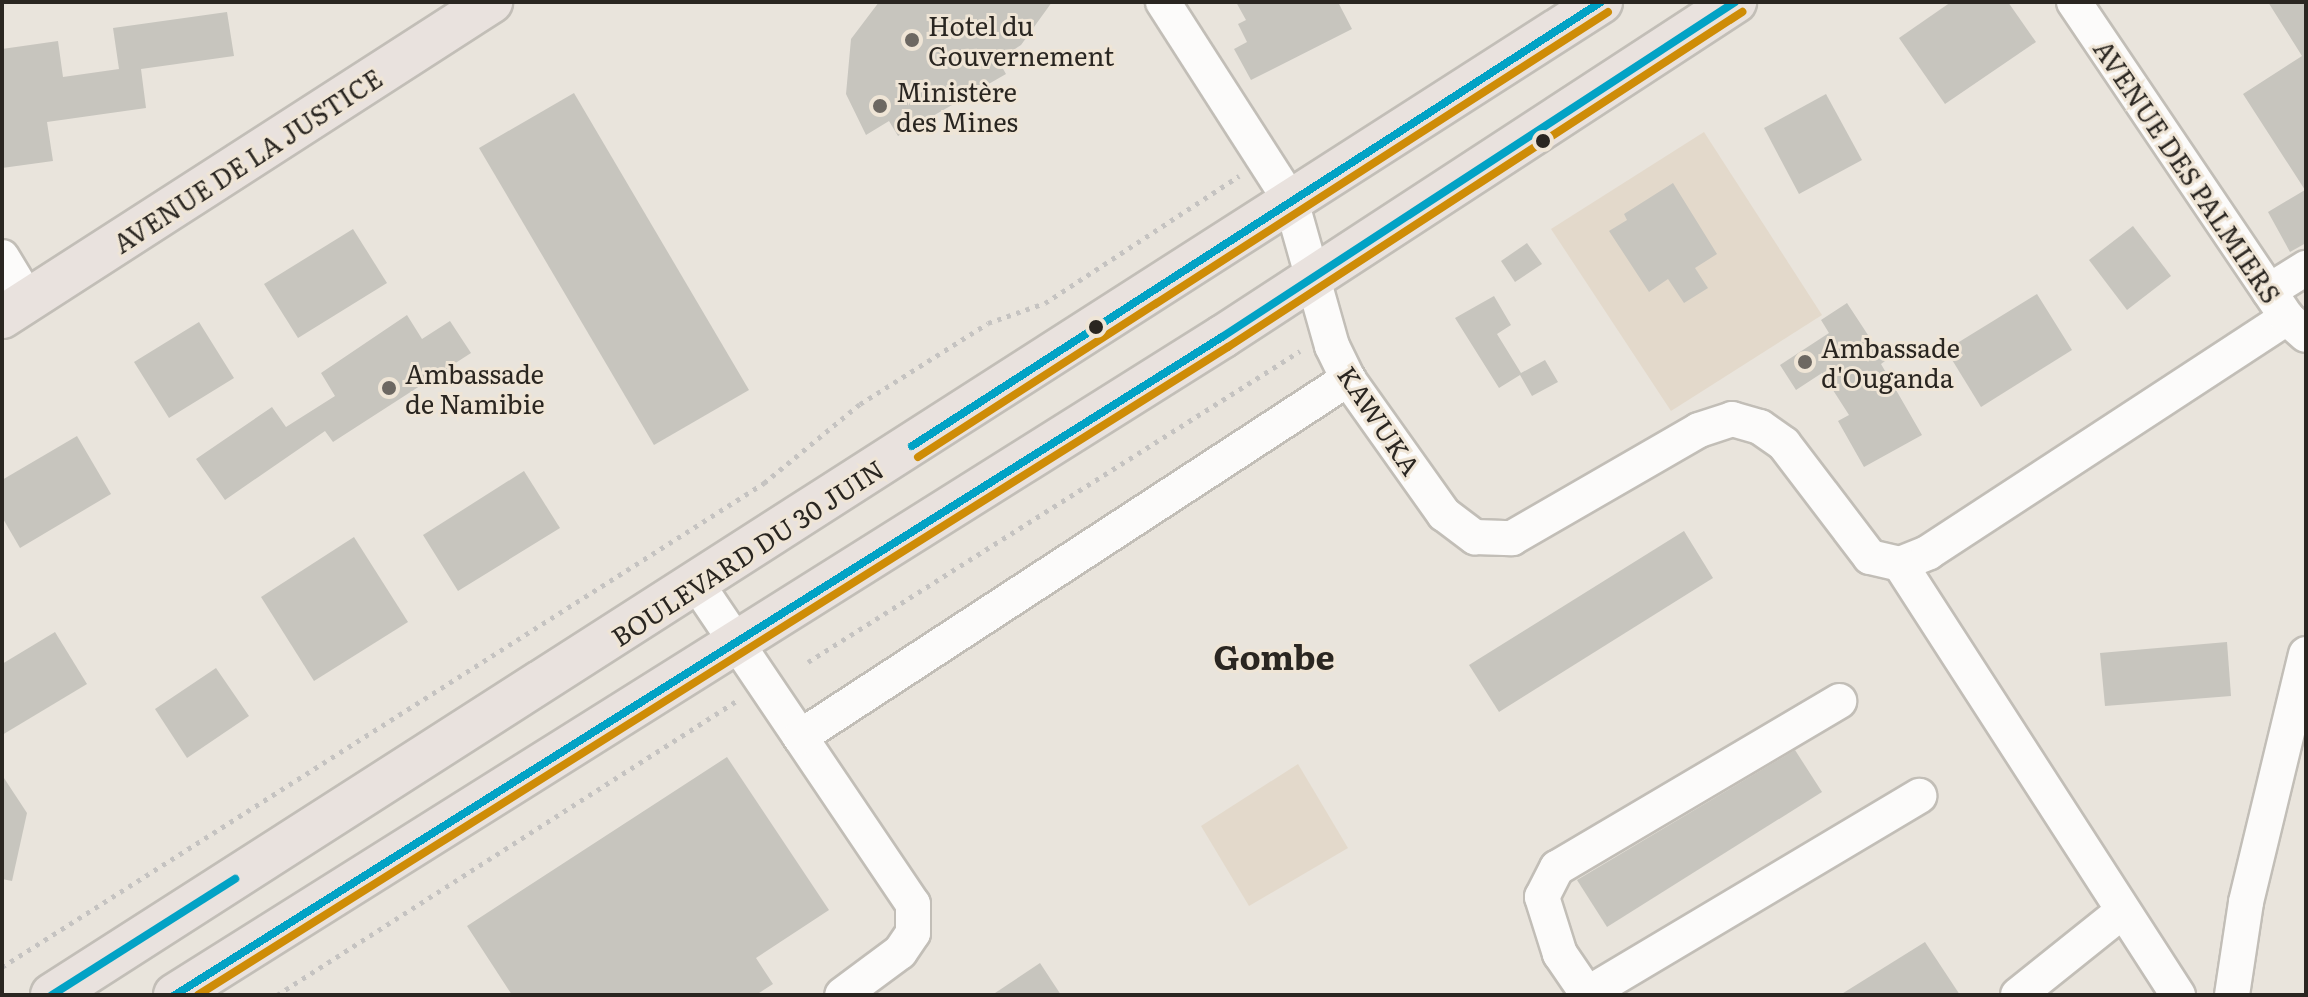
<!DOCTYPE html>
<meta charset="utf-8">
<style>
body{margin:0}
#map{position:relative;width:2308px;height:997px;overflow:hidden;background:#e9e4dc;font-family:Literata,serif}
div>[style]{position:absolute}
.built>*{inset:0;background:#e3d9cb}
.building>*{inset:0;background:#c7c5be}
.path>*{height:5px;margin-top:-2.5px;transform-origin:0;background:repeating-linear-gradient(90deg,#c5c3c1 0 4px,transparent 0 10px)}
.roads{filter:drop-shadow(2px 0 #c2beb7) drop-shadow(-2px 0 #c2beb7) drop-shadow(0 2px #c2beb7) drop-shadow(0 -2px #c2beb7)}
.minor>*{height:34px;margin:-17px;padding:0 17px;transform-origin:17px;border-radius:17px;background:#fcfbfa}
.major>*{height:42px;margin:-21px;padding:0 21px;transform-origin:21px;border-radius:21px;background:#e9e2de}
.bus-1>*{height:8px;margin:-4px;padding:0 4px;transform-origin:4px;border-radius:4px;background:#02a2c5}
.bus-2>*{height:8px;margin:-4px;padding:0 4px;transform-origin:4px;border-radius:4px;background:#ce8c07}
.dots>*{width:22px;height:22px;translate:-50% -50%;box-sizing:border-box;border:4px solid #efe5d6;border-radius:50%}
span{translate:-50% -50%;white-space:nowrap;text-align:center;line-height:1.15;-webkit-text-stroke:6px #efe5d6;paint-order:stroke}
.poi-label{font-size:26px;color:#2a2621}
.left{translate:0 -50%;text-align:left}
.street-label{font-size:26px;color:#2a2621}
.district-label{font-size:34px;color:#2a2621;font-weight:700}
.frame{position:absolute;inset:0;border:4px solid #2a2621;pointer-events:none}
</style>
<div id="map">
<div class="built">
<div style="clip-path:polygon(1704px 132px,1822px 315px,1671px 411px,1551px 229px)"></div>
<div style="clip-path:polygon(1298px 764px,1348px 848px,1249px 906px,1201px 826px)"></div>
</div>
<div class="building">
<div style="clip-path:polygon(879px 2px,1052px 2px,1021px 45px,998px 60px,1006px 74px,898px 136px,889px 121px,866px 135px,846px 94px,851px 39px)"></div>
<div style="clip-path:polygon(1236px 2px,1338px 2px,1352px 29px,1251px 80px,1234px 49px,1247px 42px,1238px 24px,1246px 20px)"></div>
<div style="clip-path:polygon(1951px 2px,2008px 2px,2036px 42px,1945px 104px,1899px 38px)"></div>
<div style="clip-path:polygon(2268px 2px,2306px 2px,2306px 243px,2290px 252px,2268px 212px,2305px 190px,2243px 94px,2302px 56px)"></div>
<div style="clip-path:polygon(227px 12px,234px 56px,141px 69px,146px 108px,47px 122px,53px 161px,2px 168px,2px 49px,58px 41px,63px 77px,119px 69px,113px 28px)"></div>
<div style="clip-path:polygon(574px 93px,749px 390px,654px 445px,479px 148px)"></div>
<div style="clip-path:polygon(1826px 94px,1862px 160px,1799px 194px,1764px 128px)"></div>
<div style="clip-path:polygon(1673px 183px,1717px 254px,1695px 268px,1708px 288px,1684px 303px,1668px 279px,1649px 292px,1609px 231px,1627px 220px,1624px 214px)"></div>
<div style="clip-path:polygon(2133px 226px,2171px 276px,2127px 310px,2089px 260px)"></div>
<div style="clip-path:polygon(353px 229px,387px 283px,298px 338px,264px 284px)"></div>
<div style="clip-path:polygon(1527px 243px,1542px 264px,1515px 282px,1501px 261px)"></div>
<div style="clip-path:polygon(2037px 294px,2072px 350px,1981px 407px,1946px 350px)"></div>
<div style="clip-path:polygon(1494px 296px,1511px 325px,1497px 334px,1521px 373px,1545px 360px,1558px 382px,1532px 396px,1520px 375px,1499px 388px,1455px 318px)"></div>
<div style="clip-path:polygon(1847px 303px,1885px 361px,1881px 364px,1922px 435px,1864px 467px,1838px 421px,1849px 415px,1822px 373px,1796px 390px,1780px 365px,1829px 333px,1821px 320px)"></div>
<div style="clip-path:polygon(407px 315px,422px 339px,450px 321px,471px 353px,333px 442px,325px 431px,225px 500px,196px 459px,272px 407px,286px 427px,335px 396px,321px 373px)"></div>
<div style="clip-path:polygon(199px 322px,234px 378px,169px 418px,134px 362px)"></div>
<div style="clip-path:polygon(77px 436px,111px 494px,20px 548px,2px 517px,2px 480px)"></div>
<div style="clip-path:polygon(524px 471px,560px 528px,458px 591px,423px 535px)"></div>
<div style="clip-path:polygon(1684px 531px,1713px 578px,1499px 712px,1469px 665px)"></div>
<div style="clip-path:polygon(354px 537px,408px 622px,314px 681px,261px 597px)"></div>
<div style="clip-path:polygon(55px 632px,87px 684px,2px 735px,2px 664px)"></div>
<div style="clip-path:polygon(2227px 642px,2231px 696px,2105px 706px,2100px 653px)"></div>
<div style="clip-path:polygon(216px 668px,249px 716px,187px 758px,155px 709px)"></div>
<div style="clip-path:polygon(1795px 750px,1822px 792px,1607px 927px,1577px 880px)"></div>
<div style="clip-path:polygon(727px 757px,829px 910px,756px 958px,773px 984px,756px 995px,512px 995px,467px 926px)"></div>
<div style="clip-path:polygon(2px 775px,27px 813px,12px 881px,2px 879px)"></div>
<div style="clip-path:polygon(1925px 942px,1960px 995px,1840px 995px)"></div>
<div style="clip-path:polygon(1040px 963px,1061px 995px,992px 995px)"></div>
</div>
<div class="path">
<div style="left:808px;top:662px;width:582px;rotate:-32.3deg"></div>
<div style="left:2px;top:967px;width:903px;rotate:-32.42deg"></div>
<div style="left:764px;top:483px;width:124px;rotate:-39.5deg"></div>
<div style="left:860px;top:404px;width:151px;rotate:-32.3deg"></div>
<div style="left:988px;top:323px;width:60px;rotate:-19.3deg"></div>
<div style="left:1045px;top:303px;width:232px;rotate:-33.2deg"></div>
<div style="left:277px;top:995px;width:547px;rotate:-32.62deg"></div>
</div>
<div class="roads">
<div class="minor">
<div style="left:1163px;top:2px;width:237px;rotate:57.3deg"></div>
<div style="left:1291px;top:201px;width:151px;rotate:74.2deg"></div>
<div style="left:1332px;top:346px;width:37px;rotate:64deg"></div>
<div style="left:1348px;top:379px;width:166px;rotate:54.6deg"></div>
<div style="left:1444px;top:514px;width:39px;rotate:37deg"></div>
<div style="left:1475px;top:537px;width:37px;rotate:2deg"></div>
<div style="left:1512px;top:538px;width:216px;rotate:-30deg"></div>
<div style="left:1699px;top:430px;width:35px;rotate:-18deg"></div>
<div style="left:1732px;top:419px;width:29px;rotate:16deg"></div>
<div style="left:1760px;top:427px;width:29px;rotate:35deg"></div>
<div style="left:1784px;top:444px;width:142px;rotate:52.7deg"></div>
<div style="left:1870px;top:557px;width:31px;rotate:13deg"></div>
<div style="left:1900px;top:564px;width:31px;rotate:-22deg"></div>
<div style="left:1929px;top:552px;width:428px;rotate:-33.2deg"></div>
<div style="left:2074px;top:2px;width:381px;rotate:56deg"></div>
<div style="left:2287px;top:318px;width:25px;rotate:42deg"></div>
<div style="left:2px;top:257px;width:50px;rotate:58.8deg"></div>
<div style="left:2269px;top:291px;width:44px;rotate:-31.9deg"></div>
<div style="left:1900px;top:564px;width:513px;rotate:57.18deg"></div>
<div style="left:697px;top:584px;width:386px;rotate:56deg"></div>
<div style="left:913px;top:904px;width:29px;rotate:90deg"></div>
<div style="left:913px;top:933px;width:23px;rotate:124deg"></div>
<div style="left:900px;top:952px;width:72px;rotate:143.4deg"></div>
<div style="left:800px;top:737px;width:655px;rotate:-33.16deg"></div>
<div style="left:1587px;top:994px;width:387px;rotate:-30.8deg"></div>
<div style="left:1588px;top:995px;width:50px;rotate:-124.3deg"></div>
<div style="left:1560px;top:954px;width:60px;rotate:-107.5deg"></div>
<div style="left:1542px;top:897px;width:33px;rotate:-63deg"></div>
<div style="left:1557px;top:868px;width:328px;rotate:-30.6deg"></div>
<div style="left:2018px;top:995px;width:134px;rotate:-38.7deg"></div>
<div style="left:2232px;top:995px;width:94px;rotate:-81.4deg"></div>
<div style="left:2246px;top:902px;width:255px;rotate:-76.4deg"></div>
</div>
<div class="major">
<div style="left:2px;top:317px;width:582px;rotate:-32.79deg"></div>
<div style="left:52px;top:995px;width:1840px;rotate:-32.66deg"></div>
<div style="left:175px;top:995px;width:1237px;rotate:-32.15deg"></div>
<div style="left:1222px;top:337px;width:613px;rotate:-33.15deg"></div>
</div>
</div>
<div class="bus-1">
<div style="left:912px;top:446px;width:820px;rotate:-32.8deg"></div>
<div style="left:52px;top:995px;width:217px;rotate:-32.4deg"></div>
<div style="left:175px;top:995px;width:1237px;rotate:-32.15deg"></div>
<div style="left:1222px;top:337px;width:613px;rotate:-33.15deg"></div>
</div>
<div class="bus-2">
<div style="left:918px;top:457px;width:821px;rotate:-32.82deg"></div>
<div style="left:198px;top:995px;width:1217px;rotate:-32.18deg"></div>
<div style="left:1228px;top:347px;width:614px;rotate:-33.09deg"></div>
</div>
<div class="dots">
<div style="left:912px;top:40px;background:#6d6862"></div>
<div style="left:880px;top:106px;background:#6d6862"></div>
<div style="left:1543px;top:141px;background:#2a2621"></div>
<div style="left:1096px;top:327px;background:#2a2621"></div>
<div style="left:1805px;top:362px;background:#6d6862"></div>
<div style="left:389px;top:388px;background:#6d6862"></div>
</div>
<div class="poi-label">
<span class="left" style="left:928px;top:40px">Hotel du<br>Gouvernement</span>
<span class="left" style="left:896px;top:106px">Ministère<br>des Mines</span>
<span class="left" style="left:1821px;top:362px">Ambassade<br>d'Ouganda</span>
<span class="left" style="left:405px;top:388px">Ambassade<br>de Namibie</span>
</div>
<div class="street-label">
<span style="left:247px;top:160px;rotate:-33deg">AVENUE DE LA JUSTICE</span>
<span style="left:2188px;top:171px;rotate:56deg">AVENUE DES PALMIERS</span>
<span style="left:1380px;top:420px;rotate:56deg">KAWUKA</span>
<span style="left:747px;top:552px;rotate:-33deg">BOULEVARD DU 30 JUIN</span>
</div>
<div class="district-label">
<span style="left:1274px;top:656px">Gombe</span>
</div>
<div class="frame"></div>
</div>
